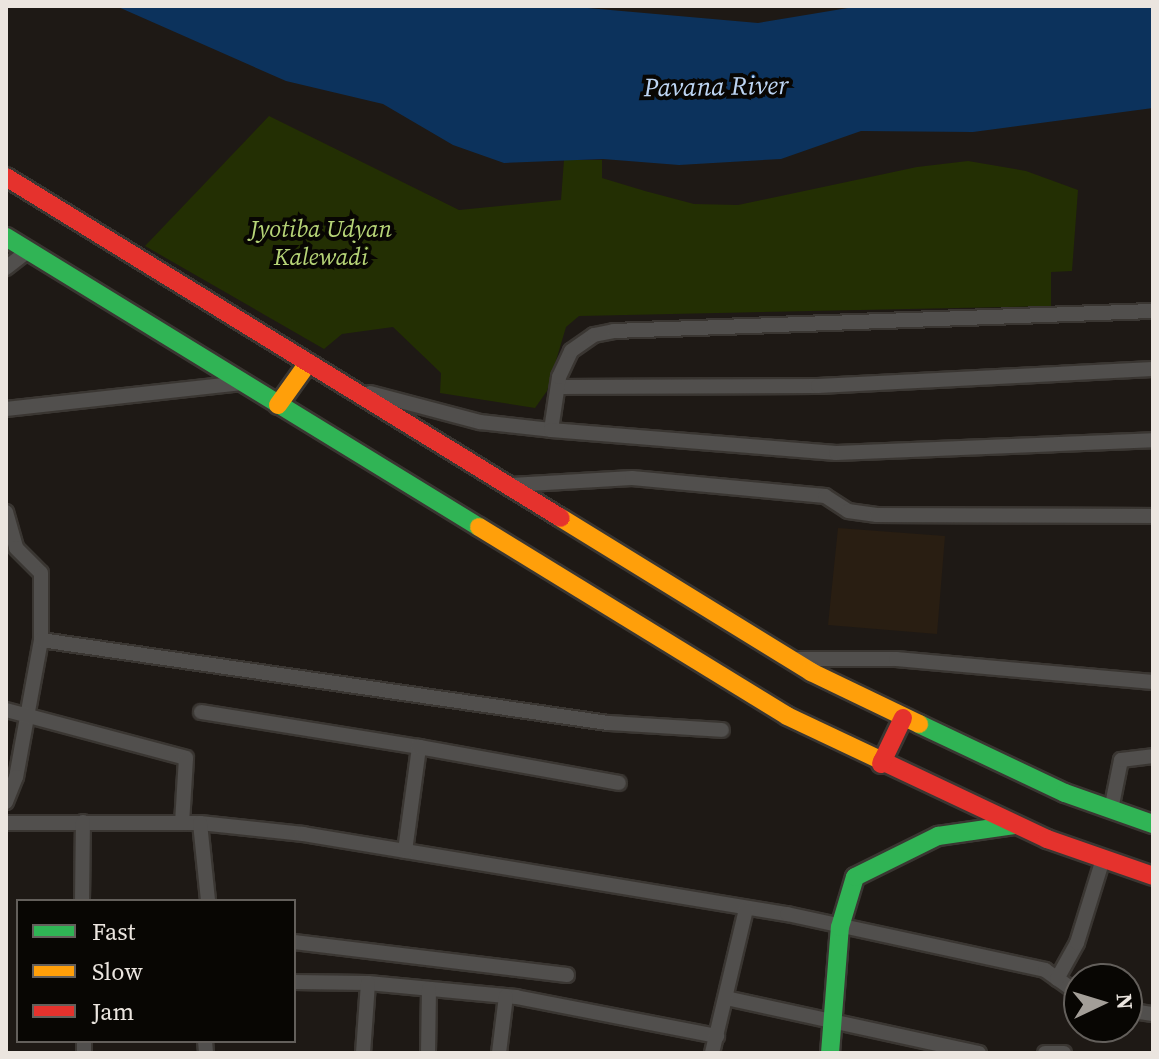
<!DOCTYPE html>
<style>
body{margin:0}
#map{position:relative;width:1159px;height:1059px;overflow:hidden;background:#1e1915;font-family:"Source Serif 4",serif}
div>[style]{position:absolute}
.built>*{inset:0;background:#291e12}
.green>*{inset:0;background:#232f03}
.water>*{inset:0;background:#0c325c}
.roads{filter:drop-shadow(2px 0 #3a3632) drop-shadow(-2px 0 #3a3632) drop-shadow(0 2px #3a3632) drop-shadow(0 -2px #3a3632)}
.street>*{height:14px;margin:-7px;padding:0 7px;transform-origin:7px;border-radius:7px;background:#514f4d}
.fast>*{height:18px;margin:-9px;padding:0 9px;transform-origin:9px;border-radius:9px;background:#30b455}
.slow>*{height:18px;margin:-9px;padding:0 9px;transform-origin:9px;border-radius:9px;background:#ff9f0a}
.jam>*{height:18px;margin:-9px;padding:0 9px;transform-origin:9px;border-radius:9px;background:#e5322d}
span{translate:-50% -50%;white-space:nowrap;text-align:center;line-height:1.15;-webkit-text-stroke:8px #080603;paint-order:stroke}
.park-label{font-size:24px;color:#b6d477;font-style:italic}
.water-label{font-size:26px;color:#bdd5f3;font-style:italic}
.frame{position:absolute;inset:0;border:8px solid #ebe5df;pointer-events:none}
.legend{position:absolute;left:16px;top:899px;width:280px;height:144px;box-sizing:border-box;background:#080603;border:2px solid #635f5b;margin:0;padding:10px 14px;list-style:none;font-size:24px;color:#ebe5df}
.legend li{display:flex;align-items:center;gap:16px;height:40px}
.legend b{width:40px;border:2px solid #635f5b}
.north{position:absolute;left:1063px;top:963px;width:80px;height:80px;box-sizing:border-box;background:#080603;border:2px solid #635f5b;border-radius:50%;rotate:86deg;font-size:22px;font-weight:700;line-height:32px;text-align:center;color:#ebe5df}
.north::after{content:'';display:block;margin:auto;width:28px;height:36px;background:#a39e98;clip-path:polygon(50% 0,100% 100%,50% 72%,0 100%)}
</style>
<div id="map">
<div class="built">
<div style="clip-path:polygon(838px 528px,945px 536px,937px 634px,828px 625px)"></div>
</div>
<div class="green">
<div style="clip-path:polygon(269px 116px,459px 210px,561px 200px,564px 160px,602px 160px,602px 178px,645px 191px,694px 204px,738px 205px,917px 167px,968px 161px,1026px 171px,1078px 190px,1072px 271px,1051px 272px,1051px 306px,579px 316px,566px 327px,547px 391px,535px 408px,440px 393px,441px 373px,393px 327px,342px 334px,324px 349px,145px 246px)"></div>
</div>
<div class="water">
<div style="clip-path:polygon(116px 6px,565px 6px,758px 23px,860px 6px,1153px 6px,1153px 108px,973px 132px,861px 131px,781px 159px,679px 165px,603px 159px,504px 163px,453px 145px,383px 104px,286px 81px)"></div>
</div>
<div class="roads">
<div class="street">
<div style="left:6px;top:268px;width:28px;rotate:-38deg"></div>
<div style="left:558px;top:387px;width:260px;rotate:-0.2deg"></div>
<div style="left:818px;top:386px;width:335px;rotate:-2.9deg"></div>
<div style="left:370px;top:393px;width:114px;rotate:14.8deg"></div>
<div style="left:480px;top:422px;width:71px;rotate:6.4deg"></div>
<div style="left:551px;top:430px;width:54px;rotate:-81.4deg"></div>
<div style="left:559px;top:377px;width:29px;rotate:-65deg"></div>
<div style="left:571px;top:351px;width:28px;rotate:-35deg"></div>
<div style="left:594px;top:335px;width:20px;rotate:-11deg"></div>
<div style="left:614px;top:331px;width:539px;rotate:-2.13deg"></div>
<div style="left:6px;top:409px;width:235px;rotate:-6.3deg"></div>
<div style="left:551px;top:430px;width:286px;rotate:4.6deg"></div>
<div style="left:836px;top:453px;width:317px;rotate:-2.3deg"></div>
<div style="left:511px;top:485px;width:121px;rotate:-3.3deg"></div>
<div style="left:632px;top:478px;width:194px;rotate:5.3deg"></div>
<div style="left:825px;top:496px;width:27px;rotate:33deg"></div>
<div style="left:848px;top:511px;width:29px;rotate:8deg"></div>
<div style="left:877px;top:515px;width:276px;rotate:0.2deg"></div>
<div style="left:6px;top:512px;width:37px;rotate:74deg"></div>
<div style="left:16px;top:548px;width:35px;rotate:45deg"></div>
<div style="left:41px;top:573px;width:67px;rotate:90deg"></div>
<div style="left:41px;top:640px;width:139px;rotate:100.3deg"></div>
<div style="left:16px;top:777px;width:27px;rotate:112deg"></div>
<div style="left:41px;top:640px;width:573px;rotate:8.33deg"></div>
<div style="left:608px;top:723px;width:114px;rotate:3.5deg"></div>
<div style="left:798px;top:659px;width:98px"></div>
<div style="left:896px;top:659px;width:258px;rotate:5.1deg"></div>
<div style="left:6px;top:710px;width:186px;rotate:14.9deg"></div>
<div style="left:186px;top:758px;width:65px;rotate:93.5deg"></div>
<div style="left:201px;top:712px;width:221px;rotate:9.1deg"></div>
<div style="left:1111px;top:810px;width:51px;rotate:-78.7deg"></div>
<div style="left:1121px;top:760px;width:32px;rotate:-7deg"></div>
<div style="left:6px;top:823px;width:194px"></div>
<div style="left:200px;top:823px;width:104px;rotate:6.1deg"></div>
<div style="left:303px;top:834px;width:491px;rotate:9.4deg"></div>
<div style="left:787px;top:914px;width:264px;rotate:12.2deg"></div>
<div style="left:1045px;top:970px;width:42px;rotate:35.2deg"></div>
<div style="left:200px;top:823px;width:78px;rotate:84.1deg"></div>
<div style="left:405px;top:851px;width:105px;rotate:-82.3deg"></div>
<div style="left:419px;top:747px;width:203px;rotate:10.2deg"></div>
<div style="left:82px;top:901px;width:79px;rotate:-89.3deg"></div>
<div style="left:294px;top:942px;width:275px;rotate:6.9deg"></div>
<div style="left:1057px;top:979px;width:41px;rotate:-60.9deg"></div>
<div style="left:1077px;top:943px;width:88px;rotate:-72.8deg"></div>
<div style="left:294px;top:982px;width:74px;rotate:0.8deg"></div>
<div style="left:368px;top:983px;width:149px;rotate:5.4deg"></div>
<div style="left:516px;top:997px;width:205px;rotate:11deg"></div>
<div style="left:726px;top:998px;width:259px;rotate:12.3deg"></div>
<div style="left:1127px;top:1010px;width:26px;rotate:9deg"></div>
<div style="left:84px;top:1041px;width:12px;rotate:90deg"></div>
<div style="left:205px;top:1041px;width:12px;rotate:85deg"></div>
<div style="left:363px;top:1053px;width:70px;rotate:-85.9deg"></div>
<div style="left:428px;top:1053px;width:64px;rotate:-89.1deg"></div>
<div style="left:499px;top:1053px;width:57px;rotate:-83deg"></div>
<div style="left:712px;top:1053px;width:148px;rotate:-76.7deg"></div>
<div style="left:1045px;top:1053px;width:19px"></div>
</div>
<div class="fast">
<div style="left:6px;top:237px;width:555px;rotate:31.51deg"></div>
<div style="left:919px;top:724px;width:161px;rotate:25.3deg"></div>
<div style="left:1065px;top:793px;width:93px;rotate:19.4deg"></div>
<div style="left:830px;top:1053px;width:126px;rotate:-85.5deg"></div>
<div style="left:840px;top:927px;width:52px;rotate:-73.3deg"></div>
<div style="left:855px;top:877px;width:93px;rotate:-26.3deg"></div>
<div style="left:938px;top:836px;width:77px;rotate:-8.2deg"></div>
</div>
<div class="slow">
<div style="left:278px;top:405px;width:52px;rotate:-54.5deg"></div>
<div style="left:561px;top:518px;width:294px;rotate:31.6deg"></div>
<div style="left:811px;top:672px;width:120px;rotate:25.7deg"></div>
<div style="left:479px;top:527px;width:361px;rotate:31.5deg"></div>
<div style="left:787px;top:716px;width:105px;rotate:25.3deg"></div>
</div>
<div class="jam">
<div style="left:6px;top:177px;width:651px;rotate:31.57deg"></div>
<div style="left:882px;top:761px;width:183px;rotate:25.3deg"></div>
<div style="left:1047px;top:839px;width:112px;rotate:19.2deg"></div>
<div style="left:881px;top:764px;width:51px;rotate:-64.4deg"></div>
</div>
</div>
<div class="park-label">
<span style="left:321px;top:243px">Jyotiba Udyan<br>Kalewadi</span>
</div>
<div class="water-label">
<span style="left:716px;top:87px;rotate:-1deg">Pavana River</span>
</div>
<div class="frame"></div>
<ul class="legend">
<li><b style="height:10px;background:#30b455"></b>Fast</li>
<li><b style="height:10px;background:#ff9f0a"></b>Slow</li>
<li><b style="height:10px;background:#e5322d"></b>Jam</li>
</ul>
<div class="north">N</div>
</div>
